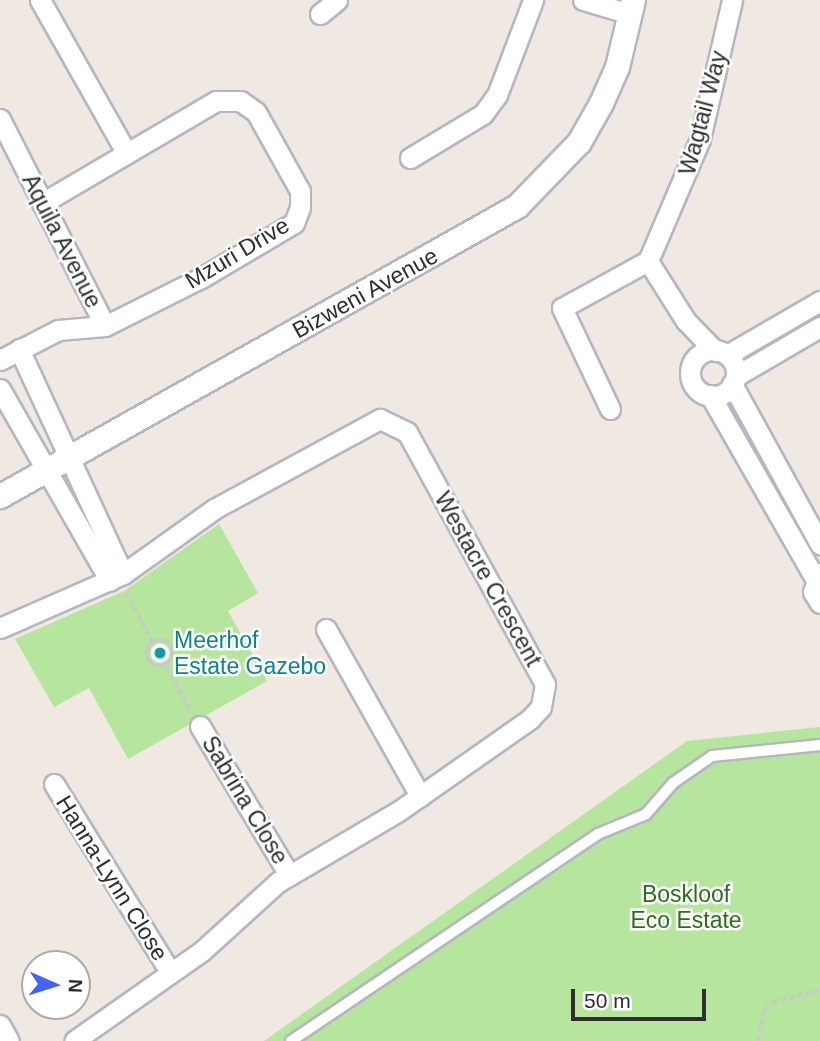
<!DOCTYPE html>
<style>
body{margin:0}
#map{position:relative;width:820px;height:1041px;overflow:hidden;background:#efe9e1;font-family:Arial,sans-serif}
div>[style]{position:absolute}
.green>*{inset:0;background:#b6e59e}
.building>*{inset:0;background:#cbc7bf}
.round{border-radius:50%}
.path>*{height:3.5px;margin-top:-1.75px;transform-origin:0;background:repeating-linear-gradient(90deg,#c9c9c9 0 5px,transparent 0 8.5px)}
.path>.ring{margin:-1.75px;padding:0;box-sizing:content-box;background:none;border:3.5px solid #c9c9c9;border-radius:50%}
.roads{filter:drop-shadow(2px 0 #b4b7c1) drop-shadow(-2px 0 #b4b7c1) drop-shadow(0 2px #b4b7c1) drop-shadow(0 -2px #b4b7c1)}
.service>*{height:10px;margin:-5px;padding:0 5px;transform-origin:5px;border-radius:5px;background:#fff}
.minor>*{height:19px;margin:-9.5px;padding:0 9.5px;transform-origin:9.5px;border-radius:9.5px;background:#fff}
.minor>.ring{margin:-9.5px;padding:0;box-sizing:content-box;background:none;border:19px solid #fff;border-radius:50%}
.tertiary>*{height:23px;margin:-11.5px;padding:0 11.5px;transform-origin:11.5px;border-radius:11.5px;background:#fff}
.dots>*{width:19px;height:19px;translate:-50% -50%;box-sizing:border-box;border:4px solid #fff;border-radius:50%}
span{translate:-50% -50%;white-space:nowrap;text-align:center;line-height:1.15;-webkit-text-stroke:5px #fff;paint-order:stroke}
.street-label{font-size:23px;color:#2e2e2e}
.culture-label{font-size:23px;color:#0d838f}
.left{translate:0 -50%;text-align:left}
.park-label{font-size:23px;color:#2c6e1b}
.north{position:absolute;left:21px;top:950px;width:70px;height:70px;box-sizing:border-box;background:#fff;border:2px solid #ababab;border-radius:50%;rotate:93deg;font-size:19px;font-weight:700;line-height:28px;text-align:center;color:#2e2e2e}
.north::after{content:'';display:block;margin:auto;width:24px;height:32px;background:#4264fb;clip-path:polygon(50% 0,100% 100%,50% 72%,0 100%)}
.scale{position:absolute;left:571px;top:989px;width:135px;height:32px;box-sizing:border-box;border:4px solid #2e2e2e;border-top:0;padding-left:9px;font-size:21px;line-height:24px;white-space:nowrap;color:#2e2e2e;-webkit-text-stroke:5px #fff;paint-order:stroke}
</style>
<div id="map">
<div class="green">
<div style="clip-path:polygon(219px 524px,258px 593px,228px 611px,267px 681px,128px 759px,89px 688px,54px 707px,15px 639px,124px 591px)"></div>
<div style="clip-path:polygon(820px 727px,820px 1041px,264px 1041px,687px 741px)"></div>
</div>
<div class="building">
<div class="round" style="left:154.5px;top:648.5px;width:11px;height:11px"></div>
</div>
<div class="path">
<div style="left:126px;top:593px;width:136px;rotate:61deg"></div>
<div class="ring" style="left:147px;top:640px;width:22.5px;height:22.5px"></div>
<div style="left:758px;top:1041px;width:32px;rotate:-79deg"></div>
<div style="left:764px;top:1010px;width:12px;rotate:-42deg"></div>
<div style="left:773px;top:1002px;width:49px;rotate:-14.3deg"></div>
</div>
<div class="roads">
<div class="service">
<div style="left:291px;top:1041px;width:370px;rotate:-34deg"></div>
<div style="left:598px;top:834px;width:52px;rotate:-22.6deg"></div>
<div style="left:646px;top:814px;width:41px;rotate:-48.9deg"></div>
<div style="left:673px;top:783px;width:47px;rotate:-34.7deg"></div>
<div style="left:712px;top:756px;width:109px;rotate:-5.8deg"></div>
</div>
<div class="minor">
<div style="left:40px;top:0;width:175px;rotate:60.5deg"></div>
<div style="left:583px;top:0;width:49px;rotate:16.6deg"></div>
<div style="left:320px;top:14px;width:22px;rotate:-39deg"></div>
<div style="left:0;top:119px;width:232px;rotate:63.1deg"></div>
<div style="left:410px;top:158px;width:85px;rotate:-31.1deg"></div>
<div style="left:483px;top:114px;width:24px;rotate:-54deg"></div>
<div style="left:497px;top:95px;width:102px;rotate:-69.2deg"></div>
<div style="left:648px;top:261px;width:133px;rotate:-66.9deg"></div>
<div style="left:700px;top:139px;width:143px;rotate:-77deg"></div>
<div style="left:648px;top:261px;width:71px;rotate:57.7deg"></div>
<div style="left:686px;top:321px;width:42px;rotate:46deg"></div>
<div style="left:19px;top:349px;width:248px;rotate:65.2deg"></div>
<div class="ring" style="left:690px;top:350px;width:27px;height:27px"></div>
<div style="left:727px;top:355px;width:108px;rotate:-30.1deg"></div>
<div style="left:0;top:360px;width:65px;rotate:-27.3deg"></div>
<div style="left:58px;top:330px;width:47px;rotate:-4.9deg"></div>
<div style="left:105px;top:326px;width:107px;rotate:-26.6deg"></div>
<div style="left:201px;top:278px;width:108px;rotate:-30.6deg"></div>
<div style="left:294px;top:223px;width:17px;rotate:-69deg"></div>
<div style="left:300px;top:207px;width:16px;rotate:-90deg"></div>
<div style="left:300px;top:191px;width:90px;rotate:-119.1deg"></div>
<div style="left:256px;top:112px;width:19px;rotate:-145deg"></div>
<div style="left:240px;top:101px;width:24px;rotate:180deg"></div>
<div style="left:216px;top:101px;width:202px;rotate:149.6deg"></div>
<div style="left:736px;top:376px;width:97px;rotate:-30.3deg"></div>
<div style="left:732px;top:384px;width:183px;rotate:61.2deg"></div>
<div style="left:0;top:389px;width:221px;rotate:60.2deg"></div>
<div style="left:710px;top:395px;width:211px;rotate:60.2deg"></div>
<div style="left:610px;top:409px;width:112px;rotate:-115.4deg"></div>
<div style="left:562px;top:308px;width:98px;rotate:-28.7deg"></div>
<div style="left:820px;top:573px;width:20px;rotate:110deg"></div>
<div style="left:813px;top:592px;width:13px;rotate:58deg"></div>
<div style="left:0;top:628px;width:134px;rotate:-23.7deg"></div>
<div style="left:123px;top:574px;width:112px;rotate:-35.5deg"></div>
<div style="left:214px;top:509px;width:189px;rotate:-28.5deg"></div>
<div style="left:380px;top:419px;width:30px;rotate:26deg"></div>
<div style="left:407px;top:432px;width:287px;rotate:61.3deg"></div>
<div style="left:545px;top:684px;width:23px;rotate:100deg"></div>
<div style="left:541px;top:707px;width:16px;rotate:133deg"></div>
<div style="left:530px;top:719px;width:162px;rotate:145deg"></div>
<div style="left:397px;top:812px;width:138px;rotate:149.5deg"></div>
<div style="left:278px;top:882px;width:103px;rotate:137.8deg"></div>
<div style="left:202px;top:951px;width:156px;rotate:144.9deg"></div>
<div style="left:326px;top:629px;width:192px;rotate:60.6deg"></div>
<div style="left:200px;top:726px;width:174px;rotate:59.1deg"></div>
<div style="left:54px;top:784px;width:221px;rotate:58.3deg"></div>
<div style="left:0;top:1025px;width:18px;rotate:61deg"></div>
</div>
<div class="tertiary">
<div style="left:0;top:496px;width:593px;rotate:-29.29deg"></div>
<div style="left:517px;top:206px;width:89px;rotate:-45.9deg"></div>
<div style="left:579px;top:142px;width:45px;rotate:-60.6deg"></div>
<div style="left:601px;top:103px;width:39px;rotate:-66deg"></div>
<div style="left:617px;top:67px;width:69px;rotate:-76.6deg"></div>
</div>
</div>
<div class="dots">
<div style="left:160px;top:653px;background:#0f9aa8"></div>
</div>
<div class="street-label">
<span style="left:703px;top:113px;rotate:-75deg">Wagtail Way</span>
<span style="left:62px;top:241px;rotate:63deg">Aquila Avenue</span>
<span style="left:237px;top:253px;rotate:-31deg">Mzuri Drive</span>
<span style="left:365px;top:293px;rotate:-29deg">Bizweni Avenue</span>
<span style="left:488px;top:579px;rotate:61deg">Westacre Crescent</span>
<span style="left:245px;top:800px;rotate:59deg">Sabrina Close</span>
<span style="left:112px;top:878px;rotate:58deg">Hanna-Lynn Close</span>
</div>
<div class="culture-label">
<span class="left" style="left:174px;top:653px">Meerhof<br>Estate Gazebo</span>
</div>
<div class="park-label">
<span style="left:686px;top:907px">Boskloof<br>Eco Estate</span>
</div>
<div class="north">N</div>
<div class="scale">50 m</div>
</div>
